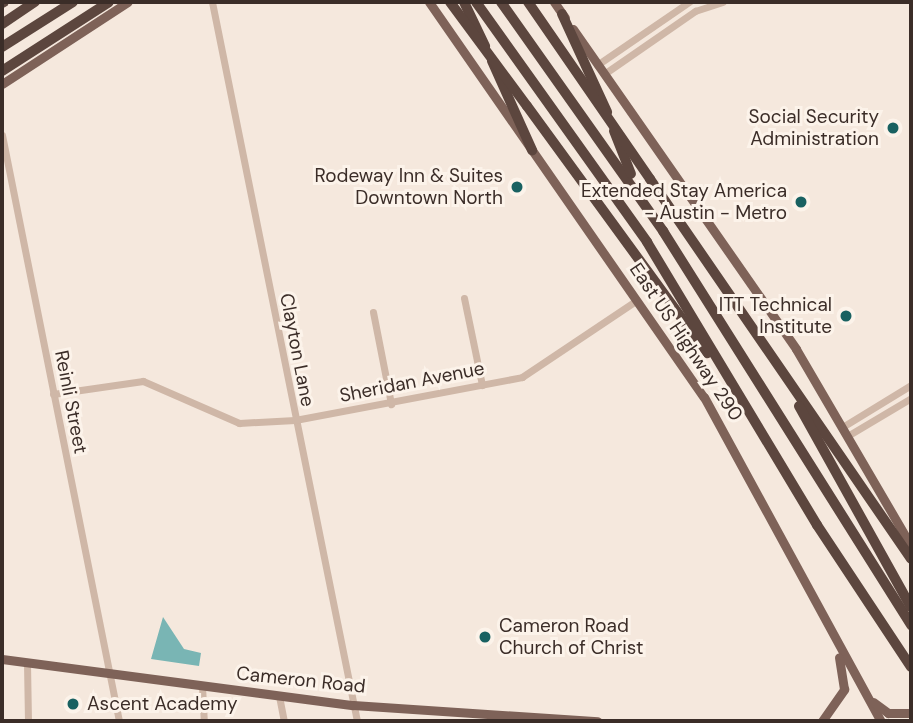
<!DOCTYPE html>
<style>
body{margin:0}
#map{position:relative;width:913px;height:723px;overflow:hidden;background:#f5e8dd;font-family:"DM Sans",sans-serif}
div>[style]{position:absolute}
.water>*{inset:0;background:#79b5b4}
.minor>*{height:7px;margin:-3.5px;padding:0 3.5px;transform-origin:3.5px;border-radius:3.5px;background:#cfb7a7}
.major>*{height:9px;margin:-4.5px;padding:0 4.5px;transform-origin:4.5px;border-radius:4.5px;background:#7e6258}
.highway>*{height:10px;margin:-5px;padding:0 5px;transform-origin:5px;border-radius:5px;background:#5c463e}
.highway-bridge>*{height:10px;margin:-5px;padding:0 5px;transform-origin:5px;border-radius:5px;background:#5c463e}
.dots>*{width:19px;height:19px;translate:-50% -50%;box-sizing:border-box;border:4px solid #fcf3ea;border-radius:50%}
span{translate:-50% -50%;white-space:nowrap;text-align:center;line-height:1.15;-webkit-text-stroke:6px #fcf3ea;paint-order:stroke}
.poi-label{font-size:19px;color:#3b2d28}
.right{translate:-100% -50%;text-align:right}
.left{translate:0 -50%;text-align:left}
.street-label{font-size:19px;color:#3b2d28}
.frame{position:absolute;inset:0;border:4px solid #3b2d28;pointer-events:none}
</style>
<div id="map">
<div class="water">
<div style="clip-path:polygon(163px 617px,184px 649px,201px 653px,199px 666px,151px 659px)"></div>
</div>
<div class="minor">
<div style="left:212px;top:2px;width:733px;rotate:78.6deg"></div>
<div style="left:597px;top:65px;width:112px;rotate:-34.4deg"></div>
<div style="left:604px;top:74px;width:111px;rotate:-34.7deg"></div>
<div style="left:695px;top:11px;width:29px;rotate:-18deg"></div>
<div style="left:2px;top:135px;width:598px;rotate:78.71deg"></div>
<div style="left:464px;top:298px;width:89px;rotate:78.3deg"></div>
<div style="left:373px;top:312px;width:94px;rotate:78.9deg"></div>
<div style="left:53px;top:394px;width:91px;rotate:-8.2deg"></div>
<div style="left:143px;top:381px;width:105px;rotate:23.6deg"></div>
<div style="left:239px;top:423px;width:56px;rotate:-3.1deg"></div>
<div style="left:295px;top:420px;width:231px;rotate:-10.7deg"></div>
<div style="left:522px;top:377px;width:138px;rotate:-33.8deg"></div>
<div style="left:844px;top:426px;width:79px;rotate:-31.5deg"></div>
<div style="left:849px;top:435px;width:72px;rotate:-30.8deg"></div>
<div style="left:27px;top:663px;width:58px;rotate:89deg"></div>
<div style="left:202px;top:686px;width:35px;rotate:87deg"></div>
<div style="left:279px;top:696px;width:25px;rotate:79deg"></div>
</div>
<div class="major">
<div style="left:429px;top:2px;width:481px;rotate:55.2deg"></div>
<div style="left:704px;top:397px;width:369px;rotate:61.4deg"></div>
<div style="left:554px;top:2px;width:19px;rotate:55deg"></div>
<div style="left:573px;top:29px;width:390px;rotate:55.1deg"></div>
<div style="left:796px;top:349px;width:228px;rotate:59.7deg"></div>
<div style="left:2px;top:84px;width:150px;rotate:-33.1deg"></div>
<div style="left:2px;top:659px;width:354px;rotate:7.5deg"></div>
<div style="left:353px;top:705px;width:245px;rotate:3.8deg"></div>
<div style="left:873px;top:702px;width:19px;rotate:36deg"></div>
<div style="left:888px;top:713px;width:23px"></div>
<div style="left:822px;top:721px;width:39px;rotate:-55deg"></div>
<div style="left:844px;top:689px;width:32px;rotate:-99deg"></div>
</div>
<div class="highway">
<div style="left:464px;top:2px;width:49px;rotate:64.5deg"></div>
<div style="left:476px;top:2px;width:295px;rotate:54.5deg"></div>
<div style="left:647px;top:242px;width:330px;rotate:59deg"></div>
<div style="left:817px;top:525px;width:170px;rotate:56.5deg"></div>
<div style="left:501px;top:2px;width:281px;rotate:54.7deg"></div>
<div style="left:663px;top:231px;width:466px;rotate:57.8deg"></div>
<div style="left:2px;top:3px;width:2px;rotate:-27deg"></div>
<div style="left:562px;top:14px;width:108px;rotate:65.3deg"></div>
<div style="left:2px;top:24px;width:40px;rotate:-34deg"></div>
<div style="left:2px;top:47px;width:84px;rotate:-32.4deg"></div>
<div style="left:492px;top:61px;width:98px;rotate:65.8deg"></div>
<div style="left:2px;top:71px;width:127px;rotate:-32.8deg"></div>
<div style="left:527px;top:106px;width:306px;rotate:53.9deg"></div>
<div style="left:614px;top:131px;width:46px;rotate:68.4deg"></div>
<div style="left:650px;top:179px;width:461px;rotate:55.5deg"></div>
<div style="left:799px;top:406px;width:230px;rotate:60.9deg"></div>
</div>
<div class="highway-bridge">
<div style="left:450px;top:2px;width:129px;rotate:53.5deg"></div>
<div style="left:528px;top:2px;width:215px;rotate:55.4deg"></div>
</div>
<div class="dots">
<div style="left:893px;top:128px;background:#196161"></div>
<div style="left:517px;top:187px;background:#196161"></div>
<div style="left:801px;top:202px;background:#196161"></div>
<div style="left:846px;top:316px;background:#196161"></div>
<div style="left:485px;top:637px;background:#196161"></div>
<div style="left:73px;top:704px;background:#196161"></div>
</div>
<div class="poi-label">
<span class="right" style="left:879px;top:128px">Social Security<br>Administration</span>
<span class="right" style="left:503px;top:187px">Rodeway Inn &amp; Suites<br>Downtown North</span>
<span class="right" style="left:787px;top:202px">Extended Stay America<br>- Austin - Metro</span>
<span class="right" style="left:832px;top:316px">ITT Technical<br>Institute</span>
<span class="left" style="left:499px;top:637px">Cameron Road<br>Church of Christ</span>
<span class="left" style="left:87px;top:704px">Ascent Academy</span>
</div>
<div class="street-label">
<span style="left:686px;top:342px;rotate:56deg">East US Highway 290</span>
<span style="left:297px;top:350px;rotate:79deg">Clayton Lane</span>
<span style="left:412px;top:382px;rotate:-11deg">Sheridan Avenue</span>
<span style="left:71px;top:402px;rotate:79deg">Reinli Street</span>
<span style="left:301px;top:680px;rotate:6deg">Cameron Road</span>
</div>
<div class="frame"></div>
</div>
